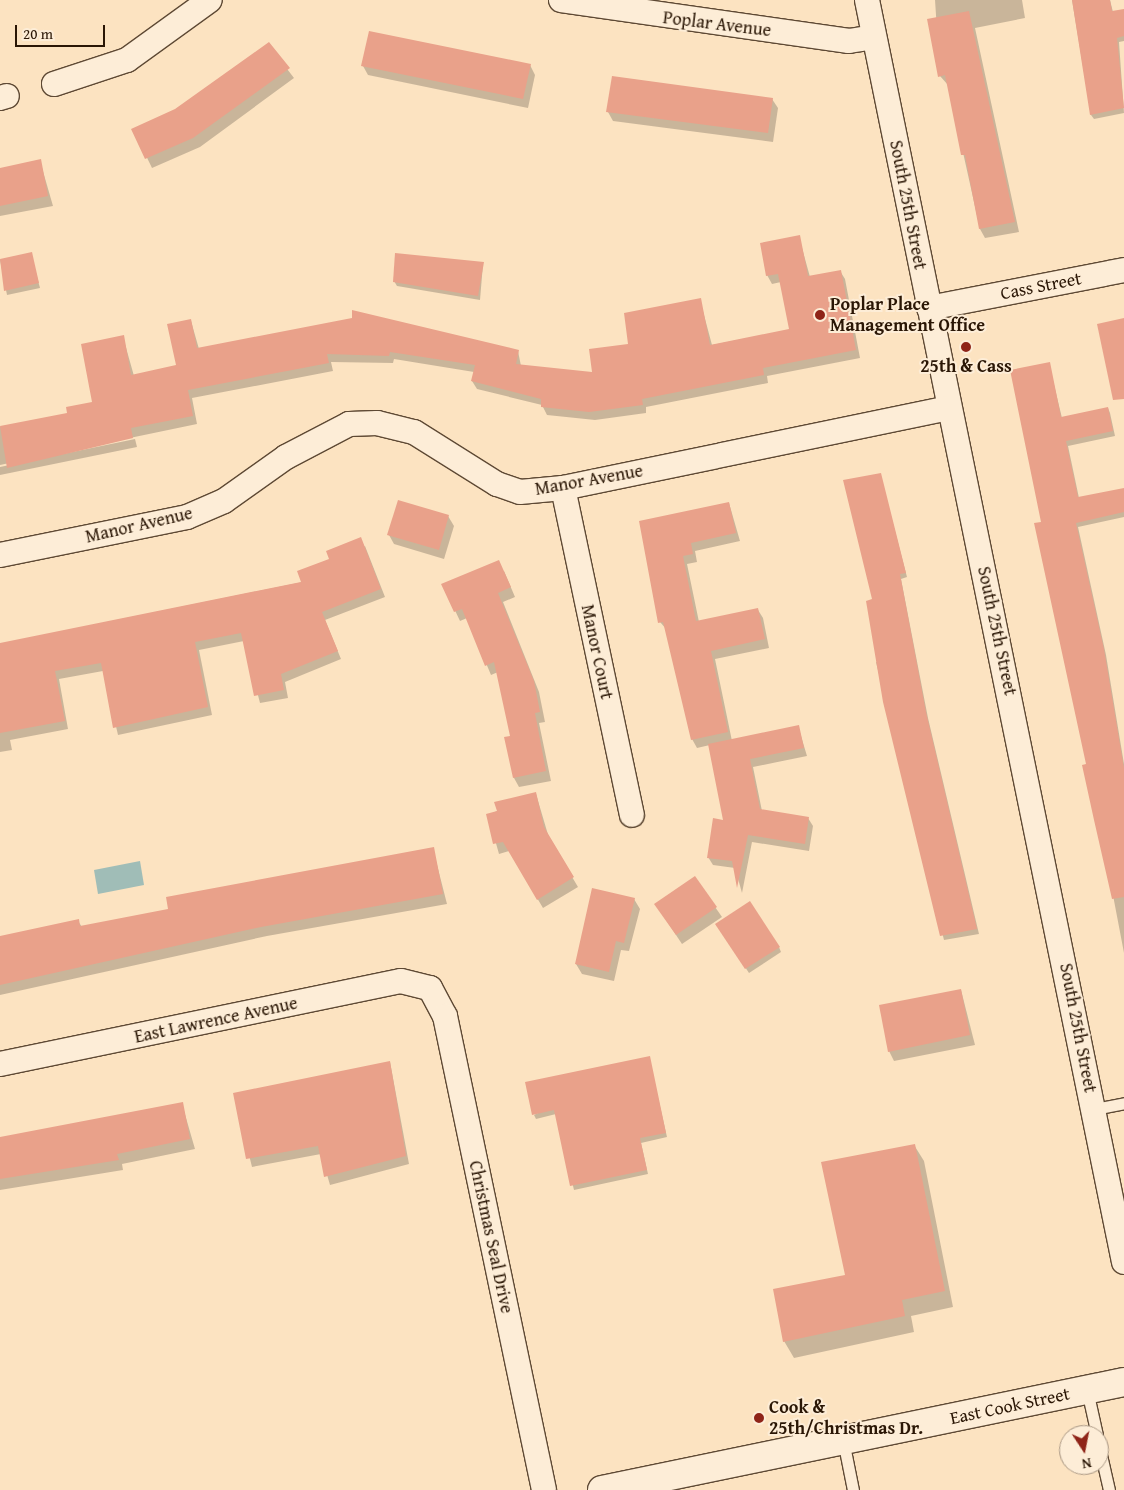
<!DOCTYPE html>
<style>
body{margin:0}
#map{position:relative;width:1124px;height:1490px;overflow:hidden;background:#fce3c1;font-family:"Gentium Book Plus",serif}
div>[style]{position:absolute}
.water>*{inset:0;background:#a0bdb7}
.shadow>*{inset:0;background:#0003}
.building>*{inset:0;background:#e9a18a}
.roads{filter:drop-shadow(1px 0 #5e4934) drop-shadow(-1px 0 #5e4934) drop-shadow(0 1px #5e4934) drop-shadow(0 -1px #5e4934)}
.lane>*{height:11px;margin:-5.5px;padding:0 5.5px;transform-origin:5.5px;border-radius:5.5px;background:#fdedd7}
.street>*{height:24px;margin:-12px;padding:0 12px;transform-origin:12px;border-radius:12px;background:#fdedd7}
.secondary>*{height:28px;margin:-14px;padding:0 14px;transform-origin:14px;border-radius:14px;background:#fdedd7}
.dots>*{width:14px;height:14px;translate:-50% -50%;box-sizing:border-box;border:2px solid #fdedd7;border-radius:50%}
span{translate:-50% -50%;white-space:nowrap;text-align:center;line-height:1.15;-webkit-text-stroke:4px #fdedd7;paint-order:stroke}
.street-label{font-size:18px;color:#2a1605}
.poi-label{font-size:18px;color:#2a1605;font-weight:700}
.left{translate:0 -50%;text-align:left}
.north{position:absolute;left:1059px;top:1425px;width:50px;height:50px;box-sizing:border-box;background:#fdedd7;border:1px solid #a99783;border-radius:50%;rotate:169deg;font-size:14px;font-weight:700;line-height:20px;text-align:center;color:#2a1605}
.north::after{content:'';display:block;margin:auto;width:18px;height:22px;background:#8f2418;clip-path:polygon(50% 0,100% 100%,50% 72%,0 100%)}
.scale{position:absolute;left:15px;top:25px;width:90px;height:22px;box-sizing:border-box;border:2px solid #2a1605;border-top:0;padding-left:6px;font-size:15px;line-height:18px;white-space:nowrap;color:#2a1605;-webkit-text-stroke:4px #fdedd7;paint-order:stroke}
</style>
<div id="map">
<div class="water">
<div style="clip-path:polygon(140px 861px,144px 885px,98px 894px,94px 870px)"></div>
</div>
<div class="shadow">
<div style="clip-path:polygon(935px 0,1022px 0,1025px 18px,975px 28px,1019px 232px,985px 238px,980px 229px,948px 85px,940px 76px)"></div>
<div style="clip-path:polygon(1072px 0,1110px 0,1113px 12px,1124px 14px,1124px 41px,1119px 42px,1124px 113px,1094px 119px,1091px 115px)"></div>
<div style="clip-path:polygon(268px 44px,294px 78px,200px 147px,152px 168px,133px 129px,175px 110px)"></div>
<div style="clip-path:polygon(530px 65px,535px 75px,528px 108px,368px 75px,363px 66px)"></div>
<div style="clip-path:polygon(772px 99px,778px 108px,773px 142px,613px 121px,608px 112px)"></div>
<div style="clip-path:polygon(40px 161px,53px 206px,0 216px,0 169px)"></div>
<div style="clip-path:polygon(799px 237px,810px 277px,840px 271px,845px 279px,860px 358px,767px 376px,768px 383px,646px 407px,646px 413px,595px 420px,547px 415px,542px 405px,477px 389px,472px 381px,474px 372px,394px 359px,393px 363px,331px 362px,333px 371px,192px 398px,197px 424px,0 465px,0 427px,68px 414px,93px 403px,123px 337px,134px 376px,177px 366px,191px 321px,199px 349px,518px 351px,521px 366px,594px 373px,629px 345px,700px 300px,712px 345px,790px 330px,781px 282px,772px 284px,767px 275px)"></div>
<div style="clip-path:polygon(31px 253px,40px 288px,7px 295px,0 260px)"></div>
<div style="clip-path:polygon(483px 264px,480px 300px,397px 286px,394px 281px)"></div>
<div style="clip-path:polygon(1049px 364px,1062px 418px,1108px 408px,1110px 413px,1115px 436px,1068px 446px,1079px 498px,1124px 496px,1124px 517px,1078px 527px,1106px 655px,1124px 764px,1124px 953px,1042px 523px)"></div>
<div style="clip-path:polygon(135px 439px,137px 447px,0 475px,0 467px)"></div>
<div style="clip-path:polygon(880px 474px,907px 577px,901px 579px,928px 718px,979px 934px,944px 940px,876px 662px,880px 661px,873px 600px)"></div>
<div style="clip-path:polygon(729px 503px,740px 541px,695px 551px,697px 562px,687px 564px,699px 622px,758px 610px,763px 618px,769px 648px,715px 659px,732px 741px,798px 726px,807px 756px,753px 767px,762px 811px,808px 818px,813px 826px,809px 851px,752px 842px,742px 893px,735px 868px,713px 865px,708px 857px,725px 821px,710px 745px,697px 748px,692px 739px,667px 630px,660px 622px,641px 522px)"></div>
<div style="clip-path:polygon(448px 516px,454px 526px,444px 559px,394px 544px,389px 535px)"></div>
<div style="clip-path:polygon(365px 546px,385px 597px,325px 620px,341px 659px,285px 682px,288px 698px,260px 703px,244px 641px,199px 650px,212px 715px,118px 735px,103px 671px,59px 679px,68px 729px,10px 740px,12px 750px,0 752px,0 644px,303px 582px)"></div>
<div style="clip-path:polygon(504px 571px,515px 597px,503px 602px,539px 692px,545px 722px,539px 723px,551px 781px,519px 787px,514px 778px,512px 736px,498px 672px,491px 675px,467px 618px,460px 621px,443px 585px)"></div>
<div style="clip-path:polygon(536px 794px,549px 838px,578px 887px,543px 908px,509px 851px,499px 854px,488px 815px)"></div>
<div style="clip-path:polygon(433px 849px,447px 904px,267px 936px,0 995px,0 939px,78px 921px,82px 927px,170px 910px)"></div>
<div style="clip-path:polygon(695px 878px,722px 917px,682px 944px,662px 914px)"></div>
<div style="clip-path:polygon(634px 899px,640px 909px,629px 951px,621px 950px,614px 981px,582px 974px,576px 964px)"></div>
<div style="clip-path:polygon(720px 929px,779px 947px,781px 952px,749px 973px)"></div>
<div style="clip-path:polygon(961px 990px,975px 1045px,894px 1061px,889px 1051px)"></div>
<div style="clip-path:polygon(649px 1058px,667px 1137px,641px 1143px,648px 1174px,574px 1190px,556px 1114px,536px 1119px,534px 1115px)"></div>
<div style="clip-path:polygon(390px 1062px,409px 1164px,330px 1185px,321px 1154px,252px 1167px,234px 1094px)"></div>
<div style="clip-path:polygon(182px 1104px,195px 1149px,122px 1164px,123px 1170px,0 1190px,0 1138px)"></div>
<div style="clip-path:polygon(914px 1145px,924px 1161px,953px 1307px,911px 1316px,914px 1332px,794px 1358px,784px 1341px,846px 1276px)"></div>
</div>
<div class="building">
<div style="clip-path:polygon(1072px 0,1110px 0,1112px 11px,1124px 9px,1124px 36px,1117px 38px,1124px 108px,1090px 115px)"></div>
<div style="clip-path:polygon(969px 11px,1015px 222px,979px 229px,965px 155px,961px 155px,945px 75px,938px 77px,927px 19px)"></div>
<div style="clip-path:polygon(369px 31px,531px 64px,523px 99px,361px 66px)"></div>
<div style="clip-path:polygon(269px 42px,290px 68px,193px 138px,145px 159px,131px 129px,175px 109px)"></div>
<div style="clip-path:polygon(612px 76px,773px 98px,768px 133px,606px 112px)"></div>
<div style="clip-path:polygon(41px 159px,48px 196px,0 206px,0 168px)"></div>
<div style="clip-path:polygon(800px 235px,808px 276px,841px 270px,856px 350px,763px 368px,764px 375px,642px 399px,643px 405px,589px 412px,541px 407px,541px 399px,471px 381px,475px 365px,390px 352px,389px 356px,327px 354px,329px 363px,188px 390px,193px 416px,131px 428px,133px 438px,7px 468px,0 426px,67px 413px,66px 407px,92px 402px,81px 344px,124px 335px,131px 375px,176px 365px,167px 324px,191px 319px,197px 348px,352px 318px,352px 310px,519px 350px,516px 364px,592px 372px,589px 349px,628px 344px,624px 313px,701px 298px,710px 345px,789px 329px,778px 274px,766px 276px,760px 243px)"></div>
<div style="clip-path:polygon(32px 252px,39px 283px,4px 291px,0 259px)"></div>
<div style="clip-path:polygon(395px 253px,484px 262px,478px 296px,393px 282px)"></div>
<div style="clip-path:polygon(1124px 318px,1124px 399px,1113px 400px,1097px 324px)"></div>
<div style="clip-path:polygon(1050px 362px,1061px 417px,1108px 407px,1113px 431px,1066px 441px,1078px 497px,1124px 488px,1124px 512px,1076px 523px,1104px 649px,1124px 768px,1124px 897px,1112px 899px,1094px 820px,1082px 765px,1086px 764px,1034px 523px,1041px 522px,1010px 370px)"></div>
<div style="clip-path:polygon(881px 473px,906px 573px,900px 574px,926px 712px,977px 929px,940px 936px,883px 702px,866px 601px,872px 599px,843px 480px)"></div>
<div style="clip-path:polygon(398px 500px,449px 515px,439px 550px,387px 535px)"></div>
<div style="clip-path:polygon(729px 502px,736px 533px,691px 543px,693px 554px,683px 556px,696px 621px,758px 608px,765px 639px,711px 651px,728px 732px,691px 740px,663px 622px,658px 623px,639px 521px)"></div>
<div style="clip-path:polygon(361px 537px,381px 589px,322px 612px,338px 651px,281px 674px,284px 690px,254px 696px,241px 633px,195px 642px,208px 707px,113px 728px,101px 663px,55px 671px,65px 721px,0 733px,0 643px,301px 582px,297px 571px,329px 559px,326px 551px)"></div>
<div style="clip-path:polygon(499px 560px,511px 587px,498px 593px,534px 681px,540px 712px,535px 713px,546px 771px,513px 778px,504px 737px,510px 736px,494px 662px,485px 666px,462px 609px,454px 612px,441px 584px)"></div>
<div style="clip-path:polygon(799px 725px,804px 748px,750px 759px,760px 809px,809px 817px,805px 844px,748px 835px,737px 888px,732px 861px,707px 858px,713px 818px,723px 820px,708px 744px)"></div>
<div style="clip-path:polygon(536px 792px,544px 827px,574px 877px,537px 900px,503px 842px,493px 844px,486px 814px,497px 811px,494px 802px)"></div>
<div style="clip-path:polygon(434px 847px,443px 894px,261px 927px,0 985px,0 936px,79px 919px,80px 926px,168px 909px,166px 897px)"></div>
<div style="clip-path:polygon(695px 876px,717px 907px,676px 935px,654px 904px)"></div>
<div style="clip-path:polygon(592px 888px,635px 898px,624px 943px,616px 941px,609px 972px,575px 964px)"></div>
<div style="clip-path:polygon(750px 901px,780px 947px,745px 969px,715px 924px)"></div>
<div style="clip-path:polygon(961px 989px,970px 1035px,888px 1052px,879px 1005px)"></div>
<div style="clip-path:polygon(650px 1056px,666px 1133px,640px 1138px,647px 1170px,570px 1186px,554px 1110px,532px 1115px,525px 1082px)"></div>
<div style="clip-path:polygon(390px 1061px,406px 1156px,324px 1177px,318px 1146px,246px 1159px,233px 1093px)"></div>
<div style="clip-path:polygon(183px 1102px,190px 1139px,117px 1154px,119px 1160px,0 1179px,0 1137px)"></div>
<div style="clip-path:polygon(915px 1144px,945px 1291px,902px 1300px,905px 1316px,783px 1342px,773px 1289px,845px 1275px,821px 1162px)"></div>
</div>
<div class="roads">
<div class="lane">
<div style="left:1094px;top:1109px;width:31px;rotate:-11deg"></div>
<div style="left:1087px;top:1390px;width:46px;rotate:77.5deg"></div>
<div style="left:843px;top:1440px;width:51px;rotate:78.7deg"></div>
<div style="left:1099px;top:1446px;width:45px;rotate:77.2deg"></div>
</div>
<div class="street">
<div style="left:561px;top:0;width:291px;rotate:8.1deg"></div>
<div style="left:849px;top:41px;width:25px;rotate:-9deg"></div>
<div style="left:867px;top:0;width:1288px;rotate:78.49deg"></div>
<div style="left:54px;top:84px;width:77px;rotate:-18.2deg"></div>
<div style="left:127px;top:60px;width:102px;rotate:-35.9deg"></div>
<div style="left:0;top:98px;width:7px;rotate:-16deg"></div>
<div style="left:929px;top:308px;width:199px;rotate:-11deg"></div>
<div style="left:563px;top:488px;width:334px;rotate:78.1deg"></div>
<div style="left:0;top:555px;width:191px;rotate:-11.5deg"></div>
<div style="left:187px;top:517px;width:40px;rotate:-23.4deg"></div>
<div style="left:224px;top:501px;width:76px;rotate:-35.4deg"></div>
<div style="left:286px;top:457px;width:71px;rotate:-27.6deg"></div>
<div style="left:349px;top:424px;width:28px;rotate:-2deg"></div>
<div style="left:377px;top:423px;width:38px;rotate:14deg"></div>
<div style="left:414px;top:432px;width:98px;rotate:32.1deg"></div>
<div style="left:497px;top:484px;width:24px;rotate:19deg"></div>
<div style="left:520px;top:492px;width:43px;rotate:-5.3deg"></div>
<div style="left:563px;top:488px;width:394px;rotate:-11.7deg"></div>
<div style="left:0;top:1064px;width:409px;rotate:-11.7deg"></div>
<div style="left:401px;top:981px;width:30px;rotate:14deg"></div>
<div style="left:430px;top:988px;width:32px;rotate:62deg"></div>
<div style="left:445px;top:1016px;width:484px;rotate:78.2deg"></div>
</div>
<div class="secondary">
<div style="left:602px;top:1490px;width:533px;rotate:-11.69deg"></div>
</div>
</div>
<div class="dots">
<div style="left:820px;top:315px;background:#8f2418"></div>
<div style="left:966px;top:347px;background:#8f2418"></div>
<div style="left:759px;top:1418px;background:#8f2418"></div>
</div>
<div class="street-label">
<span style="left:717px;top:24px;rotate:7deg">Poplar Avenue</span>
<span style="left:908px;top:205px;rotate:79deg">South 25th Street</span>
<span style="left:1041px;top:286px;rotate:-11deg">Cass Street</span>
<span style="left:589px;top:480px;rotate:-10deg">Manor Avenue</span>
<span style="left:139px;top:525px;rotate:-13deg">Manor Avenue</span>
<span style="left:997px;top:631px;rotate:78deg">South 25th Street</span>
<span style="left:597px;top:652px;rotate:78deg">Manor Court</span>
<span style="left:216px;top:1020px;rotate:-12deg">East Lawrence Avenue</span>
<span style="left:1078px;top:1028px;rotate:79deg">South 25th Street</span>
<span style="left:491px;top:1237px;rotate:78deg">Christmas Seal Drive</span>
<span style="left:1010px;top:1406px;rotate:-12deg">East Cook Street</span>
</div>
<div class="poi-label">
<span class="left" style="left:830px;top:315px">Poplar Place<br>Management Office</span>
<span style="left:966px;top:366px">25th &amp; Cass</span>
<span class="left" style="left:769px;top:1418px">Cook &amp;<br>25th/Christmas Dr.</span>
</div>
<div class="north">N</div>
<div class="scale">20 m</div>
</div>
